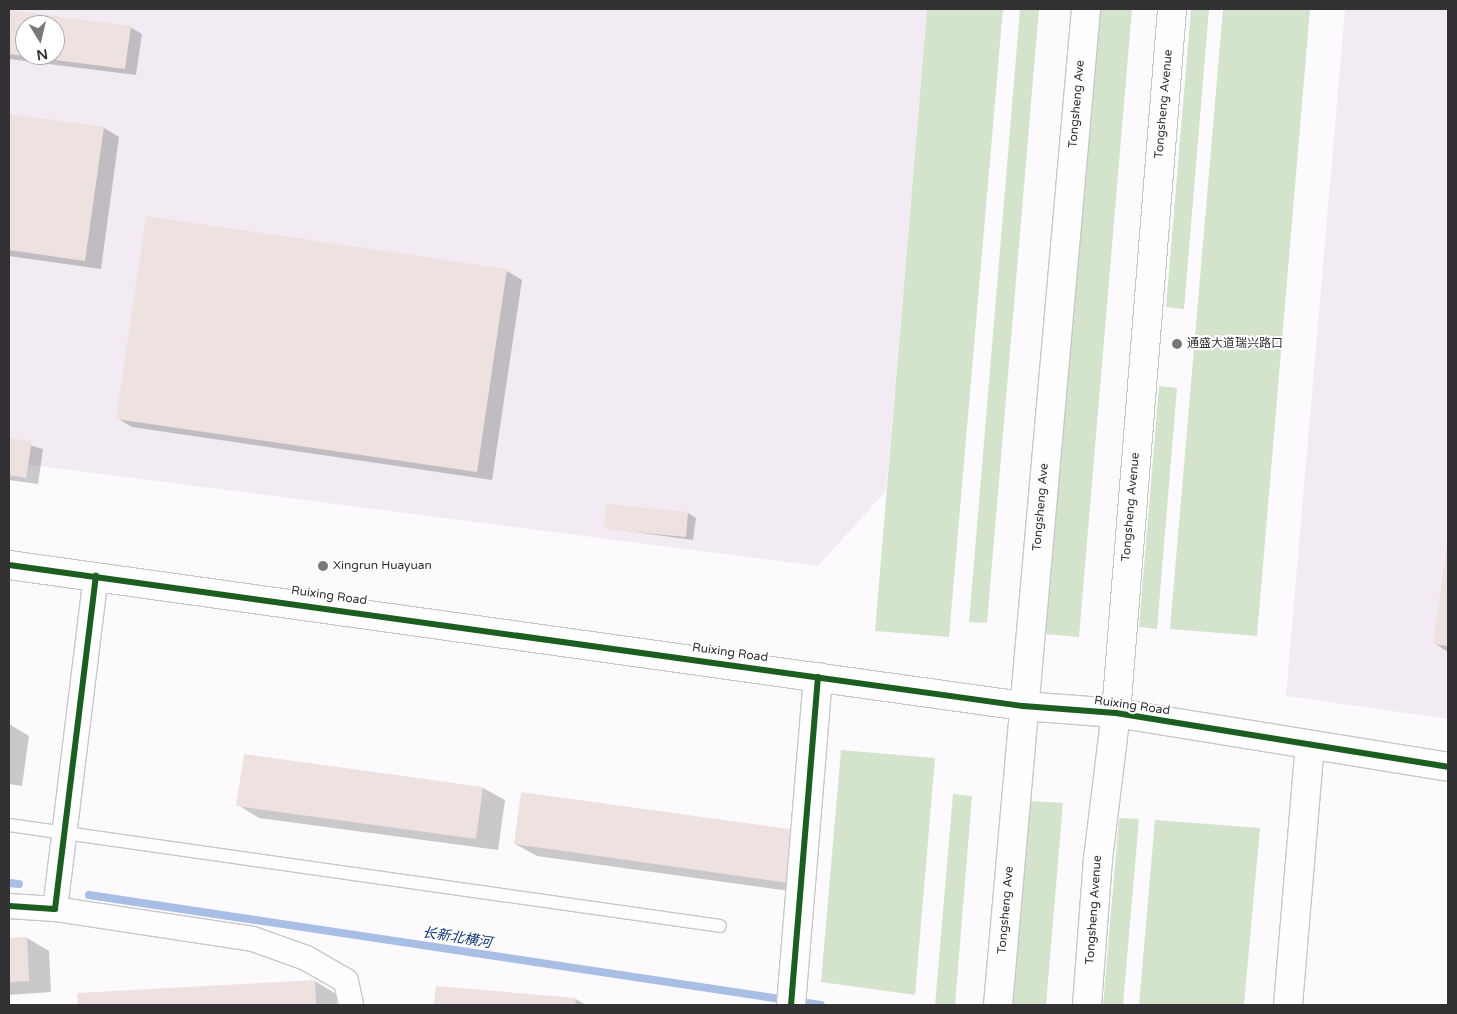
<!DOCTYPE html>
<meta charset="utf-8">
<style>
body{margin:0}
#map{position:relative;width:1457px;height:1014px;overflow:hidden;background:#fdfafe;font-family:"Varela Round","Noto Sans SC",sans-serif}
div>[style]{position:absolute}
.built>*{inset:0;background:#f2ebf3}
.green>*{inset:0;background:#d4e4cc}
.shadow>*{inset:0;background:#0003}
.stream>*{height:8px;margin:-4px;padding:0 4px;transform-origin:4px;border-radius:4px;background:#a8bee4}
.building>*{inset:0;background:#ede2df}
.roads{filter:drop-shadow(1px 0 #c9c6c9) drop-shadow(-1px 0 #c9c6c9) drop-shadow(0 1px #c9c6c9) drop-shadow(0 -1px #c9c6c9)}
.service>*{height:12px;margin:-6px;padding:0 6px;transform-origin:6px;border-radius:6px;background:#fffeff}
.minor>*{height:24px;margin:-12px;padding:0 12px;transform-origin:12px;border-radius:12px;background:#fffeff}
.tertiary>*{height:28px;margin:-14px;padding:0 14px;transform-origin:14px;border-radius:14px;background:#fffeff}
.primary>*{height:28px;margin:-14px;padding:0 14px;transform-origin:14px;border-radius:14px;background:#fffeff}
.cycleway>*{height:6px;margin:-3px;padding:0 3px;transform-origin:3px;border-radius:3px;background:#1b5e20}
.dots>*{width:14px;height:14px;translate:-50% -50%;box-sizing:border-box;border:2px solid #fff;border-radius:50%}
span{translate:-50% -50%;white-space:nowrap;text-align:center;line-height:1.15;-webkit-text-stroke:4px #fff;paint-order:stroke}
.street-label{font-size:12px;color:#333133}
.poi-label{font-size:12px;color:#333133}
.left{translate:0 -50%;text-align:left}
.water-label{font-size:14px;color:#0e3674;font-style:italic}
.frame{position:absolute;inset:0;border:10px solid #333133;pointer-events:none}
.north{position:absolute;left:15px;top:15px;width:50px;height:50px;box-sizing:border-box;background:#fff;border:1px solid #adadad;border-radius:50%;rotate:171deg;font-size:14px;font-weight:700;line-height:20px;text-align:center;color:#333133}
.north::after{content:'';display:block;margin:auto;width:18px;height:22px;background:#7a777a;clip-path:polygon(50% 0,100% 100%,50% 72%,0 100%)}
</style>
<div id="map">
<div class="built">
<div style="clip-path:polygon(evenodd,9px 9px,927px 9px,886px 491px,818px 566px,9px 462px,9px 9px,25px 25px,55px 25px,55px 55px,25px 55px,25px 25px)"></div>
<div style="clip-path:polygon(1345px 9px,1448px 9px,1448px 719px,1286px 696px)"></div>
</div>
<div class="green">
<div style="clip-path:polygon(927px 9px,1003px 9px,949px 637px,875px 631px)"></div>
<div style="clip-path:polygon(1020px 9px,1039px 9px,987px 623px,969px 622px)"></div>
<div style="clip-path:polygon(1099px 9px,1132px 9px,1079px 637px,1046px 634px)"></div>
<div style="clip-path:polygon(1191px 9px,1209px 9px,1184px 309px,1166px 307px)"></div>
<div style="clip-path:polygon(1223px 9px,1310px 9px,1257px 636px,1170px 629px)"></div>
<div style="clip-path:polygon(1159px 386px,1177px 388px,1157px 629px,1139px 627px)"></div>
<div style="clip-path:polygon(841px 750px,935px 758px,915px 995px,821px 982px)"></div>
<div style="clip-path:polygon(953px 794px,972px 796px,955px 1005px,935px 1005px)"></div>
<div style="clip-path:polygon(1031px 801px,1063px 803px,1046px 1005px,1013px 1005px)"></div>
<div style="clip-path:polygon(1119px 818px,1139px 819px,1123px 1005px,1103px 1005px)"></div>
<div style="clip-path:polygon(1155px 820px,1260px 828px,1244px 1005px,1139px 1005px)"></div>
</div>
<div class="shadow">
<div style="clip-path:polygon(evenodd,9px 11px,130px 27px,142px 34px,136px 75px,9px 59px,9px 11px,25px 25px,55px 25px,55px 55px,25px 55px,25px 25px)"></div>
<div style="clip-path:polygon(9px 115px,104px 128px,119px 137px,101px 269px,9px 256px)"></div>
<div style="clip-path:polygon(147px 218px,507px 271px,522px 280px,492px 480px,132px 427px,117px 418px)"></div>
<div style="clip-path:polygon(9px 439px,43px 449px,38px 484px,9px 480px)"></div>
<div style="clip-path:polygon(688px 513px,696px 518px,693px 540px,605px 528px)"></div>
<div style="clip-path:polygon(1448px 547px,1448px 652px,1434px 643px)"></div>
<div style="clip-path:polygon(9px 724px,29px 736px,22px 786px,9px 784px)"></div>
<div style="clip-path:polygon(245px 755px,483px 788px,505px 800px,498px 850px,259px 818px,238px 805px)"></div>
<div style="clip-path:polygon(796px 832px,811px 894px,537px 856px,515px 844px)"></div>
<div style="clip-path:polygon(27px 938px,49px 951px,51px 992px,9px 995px,9px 939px)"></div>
<div style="clip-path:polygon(315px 981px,336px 994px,337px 1005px,79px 1005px,79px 994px)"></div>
<div style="clip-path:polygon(437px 988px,576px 999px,586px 1005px,435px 1005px)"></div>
</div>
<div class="stream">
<div style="left:9px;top:883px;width:10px;rotate:6deg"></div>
<div style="left:89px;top:895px;width:740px;rotate:8.55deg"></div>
</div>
<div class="building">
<div style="clip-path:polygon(evenodd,9px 10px,131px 26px,125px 69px,9px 54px,9px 10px,25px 25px,55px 25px,55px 55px,25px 55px,25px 25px)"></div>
<div style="clip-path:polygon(9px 114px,104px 127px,85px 261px,9px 250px)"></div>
<div style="clip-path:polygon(146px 216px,507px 269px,477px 472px,116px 419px)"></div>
<div style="clip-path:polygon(9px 438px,32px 441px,26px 478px,9px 475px)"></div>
<div style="clip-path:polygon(606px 504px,688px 512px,686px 537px,604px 529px)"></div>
<div style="clip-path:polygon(1447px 546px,1448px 546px,1448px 646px,1433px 644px)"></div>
<div style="clip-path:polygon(244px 754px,483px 787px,476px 839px,236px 806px)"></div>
<div style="clip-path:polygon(521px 792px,797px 830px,789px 883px,514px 844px)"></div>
<div style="clip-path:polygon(27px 937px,29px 981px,9px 982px,9px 938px)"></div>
<div style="clip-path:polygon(315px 980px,316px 1005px,78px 1005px,77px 993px)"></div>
<div style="clip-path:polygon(436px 986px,576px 998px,575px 1005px,434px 1005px)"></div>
</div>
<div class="roads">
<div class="service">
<div style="left:9px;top:825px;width:718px;rotate:8.08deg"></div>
</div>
<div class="minor">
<div style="left:9px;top:906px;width:46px;rotate:3.7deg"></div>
<div style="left:55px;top:909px;width:336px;rotate:-83deg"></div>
<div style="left:55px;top:909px;width:200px;rotate:8.6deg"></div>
<div style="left:253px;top:939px;width:56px;rotate:19.7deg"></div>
<div style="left:306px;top:958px;width:46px;rotate:29.9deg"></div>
<div style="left:346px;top:981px;width:25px;rotate:78deg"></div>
</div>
<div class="tertiary">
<div style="left:9px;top:565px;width:1024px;rotate:7.92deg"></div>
<div style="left:1023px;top:706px;width:93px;rotate:4.3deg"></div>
<div style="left:1116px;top:713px;width:336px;rotate:9.2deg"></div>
<div style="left:791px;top:1005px;width:329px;rotate:-85.3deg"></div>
<div style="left:1288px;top:1005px;width:261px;rotate:-85.2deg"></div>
</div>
<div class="primary">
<div style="left:998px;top:1005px;width:1000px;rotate:-84.95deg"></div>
<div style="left:1087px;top:1005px;width:146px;rotate:-85.7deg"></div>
<div style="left:1098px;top:859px;width:147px;rotate:-83deg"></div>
<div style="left:1116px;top:713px;width:706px;rotate:-85.45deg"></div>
</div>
</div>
<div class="cycleway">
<div style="left:9px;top:565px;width:1024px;rotate:7.92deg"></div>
<div style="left:1023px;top:706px;width:93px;rotate:4.3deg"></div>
<div style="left:1116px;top:713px;width:336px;rotate:9.2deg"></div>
<div style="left:9px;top:906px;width:46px;rotate:3.7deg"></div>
<div style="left:55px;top:909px;width:336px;rotate:-83deg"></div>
<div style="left:791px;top:1005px;width:329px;rotate:-85.3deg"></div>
</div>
<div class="dots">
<div style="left:1177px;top:344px;background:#7a777a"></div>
<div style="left:323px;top:566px;background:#7a777a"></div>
</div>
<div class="street-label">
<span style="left:1077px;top:104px;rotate:-85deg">Tongsheng Ave</span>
<span style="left:1164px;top:104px;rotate:-85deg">Tongsheng Avenue</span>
<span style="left:1041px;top:507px;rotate:-85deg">Tongsheng Ave</span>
<span style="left:1131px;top:507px;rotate:-85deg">Tongsheng Avenue</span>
<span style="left:329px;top:596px;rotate:8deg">Ruixing Road</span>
<span style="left:730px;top:653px;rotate:8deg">Ruixing Road</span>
<span style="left:1132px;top:706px;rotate:8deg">Ruixing Road</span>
<span style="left:1006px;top:910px;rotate:-85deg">Tongsheng Ave</span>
<span style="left:1094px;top:910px;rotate:-86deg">Tongsheng Avenue</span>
</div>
<div class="poi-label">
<span class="left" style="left:1187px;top:344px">通盛大道瑞兴路口</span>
<span class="left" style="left:333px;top:566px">Xingrun Huayuan</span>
</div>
<div class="water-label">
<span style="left:457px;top:938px;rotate:9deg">长新北横河</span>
</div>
<div class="frame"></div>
<div class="north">N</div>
</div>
